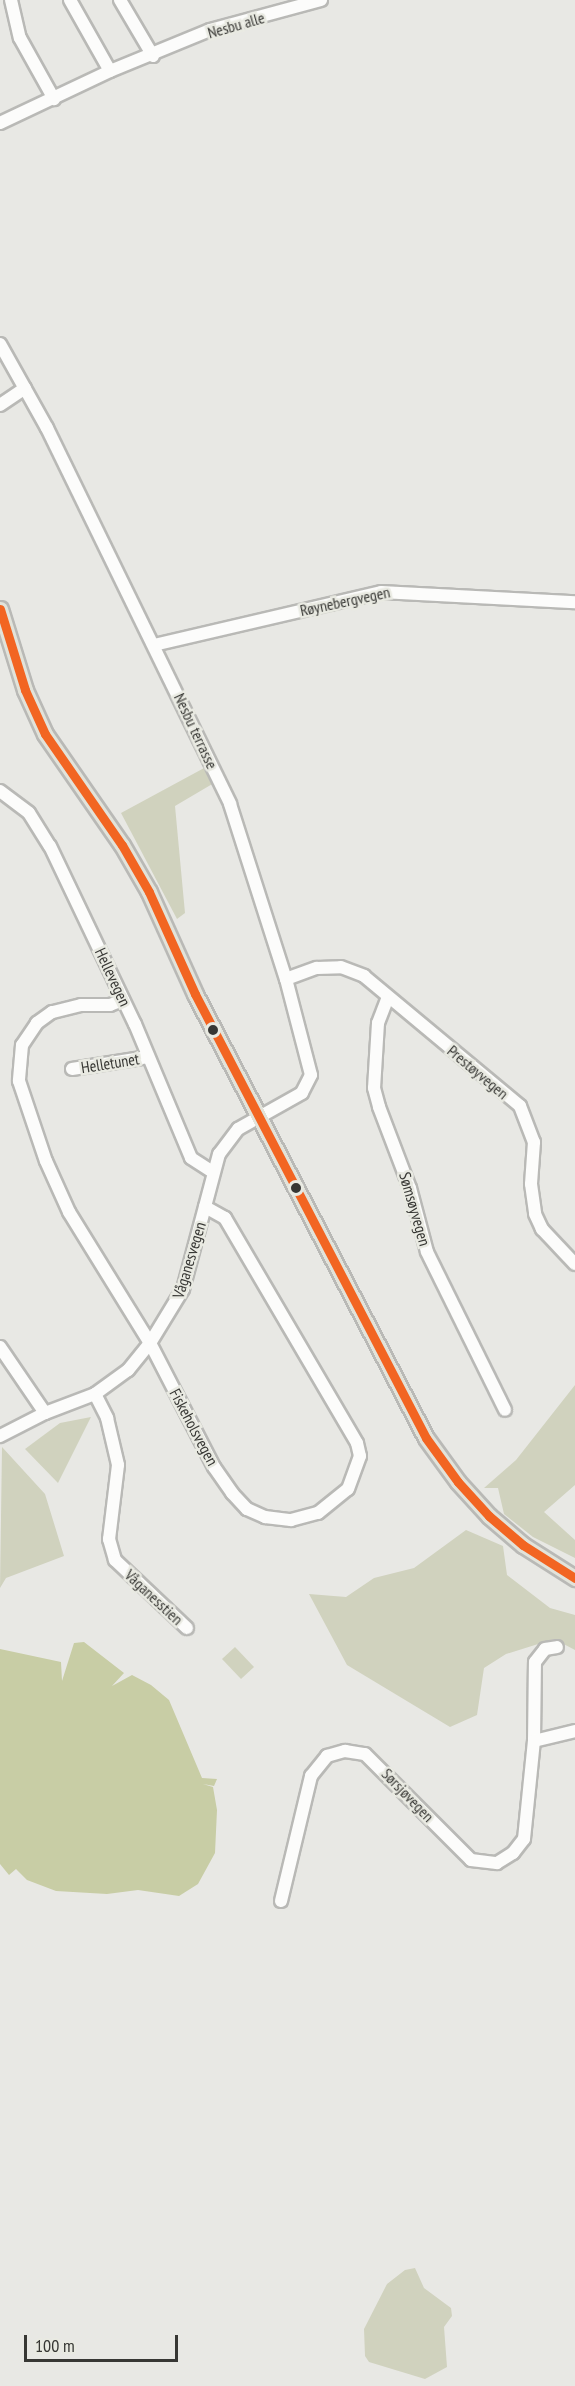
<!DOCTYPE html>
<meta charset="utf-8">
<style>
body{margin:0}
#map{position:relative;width:575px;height:2386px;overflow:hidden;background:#e8e8e4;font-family:"PT Sans Narrow",sans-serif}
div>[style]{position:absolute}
.green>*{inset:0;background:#d0d2be}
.water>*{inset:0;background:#c8cda5}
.roads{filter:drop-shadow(2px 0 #b9b9b6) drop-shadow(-2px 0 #b9b9b6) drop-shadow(0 2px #b9b9b6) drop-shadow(0 -2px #b9b9b6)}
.minor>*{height:12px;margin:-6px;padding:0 6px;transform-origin:6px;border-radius:6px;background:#fcfcfb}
.major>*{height:15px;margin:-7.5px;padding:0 7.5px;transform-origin:7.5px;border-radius:7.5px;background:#e2e3da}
.bus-1>*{height:9px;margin:-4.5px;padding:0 4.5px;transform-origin:4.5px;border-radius:4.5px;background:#f26522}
.dots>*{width:16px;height:16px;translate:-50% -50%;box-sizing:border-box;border:3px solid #e9eae2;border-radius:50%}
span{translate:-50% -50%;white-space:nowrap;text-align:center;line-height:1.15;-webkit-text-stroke:5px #e9eae2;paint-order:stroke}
.street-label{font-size:16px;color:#373734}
.scale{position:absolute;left:24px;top:2335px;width:154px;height:27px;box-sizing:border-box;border:3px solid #373734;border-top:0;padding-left:8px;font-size:18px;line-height:21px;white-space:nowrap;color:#373734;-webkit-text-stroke:4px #e9eae2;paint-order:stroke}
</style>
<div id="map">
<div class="green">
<div style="clip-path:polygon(206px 767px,214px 783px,175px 806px,185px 913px,177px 919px,121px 813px)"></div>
<div style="clip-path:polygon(575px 1385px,575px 1485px,544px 1512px,575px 1540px,575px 1558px,533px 1537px,504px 1514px,498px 1488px,484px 1488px,516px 1460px)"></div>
<div style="clip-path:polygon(91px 1417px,58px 1483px,25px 1449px,60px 1423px)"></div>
<div style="clip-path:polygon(2px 1447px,45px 1494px,64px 1556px,6px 1578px,0 1588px)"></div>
<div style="clip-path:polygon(466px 1530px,503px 1546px,507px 1575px,550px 1608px,575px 1615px,575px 1650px,554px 1639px,506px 1654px,484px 1668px,477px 1715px,450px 1727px,347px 1665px,309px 1594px,346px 1597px,374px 1578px,414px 1568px)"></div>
<div style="clip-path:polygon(235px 1647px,254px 1667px,241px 1679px,222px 1659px)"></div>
<div style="clip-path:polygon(415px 2268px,424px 2288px,451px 2308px,452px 2316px,444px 2327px,447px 2367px,425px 2379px,369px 2362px,365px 2356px,364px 2329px,387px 2284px,405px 2270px)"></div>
</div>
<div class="water">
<div style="clip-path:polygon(84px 1642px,124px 1673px,112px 1686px,132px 1675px,151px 1685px,169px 1700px,202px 1778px,217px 1779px,214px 1786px,203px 1784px,213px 1787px,217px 1810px,215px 1853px,198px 1884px,179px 1896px,138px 1890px,107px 1894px,56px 1891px,27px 1880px,16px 1869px,9px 1875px,0 1864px,0 1649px,61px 1662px,62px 1681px,74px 1643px)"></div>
</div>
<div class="roads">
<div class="minor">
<div style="left:11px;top:0;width:39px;rotate:77deg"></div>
<div style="left:20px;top:38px;width:70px;rotate:60.9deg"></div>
<div style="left:70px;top:0;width:81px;rotate:60.6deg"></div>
<div style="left:120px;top:0;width:65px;rotate:59.5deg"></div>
<div style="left:0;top:123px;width:122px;rotate:-25.3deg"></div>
<div style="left:110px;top:71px;width:108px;rotate:-22.3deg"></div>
<div style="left:210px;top:30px;width:115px;rotate:-15.1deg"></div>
<div style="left:0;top:344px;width:96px;rotate:60.8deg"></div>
<div style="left:47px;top:428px;width:418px;rotate:64deg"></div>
<div style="left:230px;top:804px;width:184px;rotate:72.3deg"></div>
<div style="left:286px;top:979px;width:99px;rotate:75.4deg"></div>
<div style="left:311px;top:1075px;width:20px;rotate:117deg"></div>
<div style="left:302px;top:1093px;width:73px;rotate:150.6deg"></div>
<div style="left:238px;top:1129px;width:31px;rotate:127deg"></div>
<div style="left:219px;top:1154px;width:140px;rotate:104.9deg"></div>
<div style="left:183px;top:1289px;width:63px;rotate:121.4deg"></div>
<div style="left:150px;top:1343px;width:35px;rotate:129deg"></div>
<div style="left:128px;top:1370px;width:41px;rotate:144deg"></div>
<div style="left:95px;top:1394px;width:53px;rotate:159.2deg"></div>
<div style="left:45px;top:1413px;width:51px;rotate:152.9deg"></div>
<div style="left:0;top:405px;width:30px;rotate:-34deg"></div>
<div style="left:154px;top:645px;width:233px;rotate:-13.1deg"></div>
<div style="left:381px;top:592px;width:194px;rotate:3deg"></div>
<div style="left:0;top:791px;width:36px;rotate:37deg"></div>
<div style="left:29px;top:813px;width:39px;rotate:58deg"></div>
<div style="left:50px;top:846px;width:197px;rotate:64.5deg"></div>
<div style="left:135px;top:1024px;width:145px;rotate:67.3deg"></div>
<div style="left:191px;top:1158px;width:24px;rotate:33deg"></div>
<div style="left:286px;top:979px;width:33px;rotate:-20deg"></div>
<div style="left:317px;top:968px;width:24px;rotate:-2deg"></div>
<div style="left:341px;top:967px;width:25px;rotate:21deg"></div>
<div style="left:364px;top:976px;width:203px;rotate:39.8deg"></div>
<div style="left:520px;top:1106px;width:39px;rotate:69deg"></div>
<div style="left:534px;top:1142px;width:42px;rotate:94.1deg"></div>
<div style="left:531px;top:1184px;width:30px;rotate:82deg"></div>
<div style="left:535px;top:1214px;width:17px;rotate:65deg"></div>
<div style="left:542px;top:1229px;width:48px;rotate:46.7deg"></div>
<div style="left:388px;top:997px;width:28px;rotate:111deg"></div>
<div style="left:378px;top:1023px;width:65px;rotate:93.5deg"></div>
<div style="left:374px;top:1088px;width:20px;rotate:75deg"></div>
<div style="left:379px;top:1107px;width:87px;rotate:69.1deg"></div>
<div style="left:410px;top:1188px;width:66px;rotate:75.1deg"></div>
<div style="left:427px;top:1252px;width:176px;rotate:63.7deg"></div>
<div style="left:123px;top:1000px;width:14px;rotate:159deg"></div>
<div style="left:110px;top:1005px;width:29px;rotate:180deg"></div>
<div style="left:81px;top:1005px;width:30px;rotate:166deg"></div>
<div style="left:52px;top:1012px;width:19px;rotate:144deg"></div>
<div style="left:37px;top:1023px;width:27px;rotate:124deg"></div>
<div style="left:22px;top:1045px;width:36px;rotate:95deg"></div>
<div style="left:19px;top:1081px;width:84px;rotate:71.4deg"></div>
<div style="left:46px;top:1161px;width:56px;rotate:65.7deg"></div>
<div style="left:69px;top:1212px;width:154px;rotate:58.3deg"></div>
<div style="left:150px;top:1343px;width:140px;rotate:62.7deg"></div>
<div style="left:214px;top:1467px;width:32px;rotate:55deg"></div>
<div style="left:232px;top:1493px;width:22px;rotate:47deg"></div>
<div style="left:247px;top:1509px;width:20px;rotate:24deg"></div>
<div style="left:265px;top:1517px;width:26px;rotate:7deg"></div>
<div style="left:291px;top:1520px;width:28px;rotate:-15deg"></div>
<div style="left:318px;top:1513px;width:38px;rotate:-39deg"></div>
<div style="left:348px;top:1489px;width:35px;rotate:-70deg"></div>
<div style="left:360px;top:1456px;width:13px;rotate:-103deg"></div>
<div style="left:357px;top:1443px;width:261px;rotate:-120.4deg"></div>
<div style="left:225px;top:1218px;width:23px;rotate:-151deg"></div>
<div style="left:72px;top:1069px;width:77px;rotate:-9deg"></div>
<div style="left:0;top:1347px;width:80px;rotate:55.7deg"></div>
<div style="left:95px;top:1394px;width:27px;rotate:63deg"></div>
<div style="left:107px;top:1418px;width:48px;rotate:76.8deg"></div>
<div style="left:118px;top:1465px;width:75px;rotate:96.9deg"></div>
<div style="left:109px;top:1539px;width:22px;rotate:74deg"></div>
<div style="left:115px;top:1560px;width:99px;rotate:43.4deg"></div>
<div style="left:534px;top:1741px;width:79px;rotate:-89.3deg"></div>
<div style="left:535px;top:1662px;width:16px;rotate:-52deg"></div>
<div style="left:545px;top:1649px;width:12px;rotate:-9deg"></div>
<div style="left:281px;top:1901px;width:129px;rotate:-76.5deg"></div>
<div style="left:311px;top:1776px;width:26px;rotate:-51deg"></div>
<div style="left:327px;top:1756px;width:19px;rotate:-16deg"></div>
<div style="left:345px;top:1751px;width:20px;rotate:9deg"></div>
<div style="left:365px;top:1754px;width:150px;rotate:45deg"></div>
<div style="left:471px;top:1860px;width:26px;rotate:7deg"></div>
<div style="left:497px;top:1863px;width:19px;rotate:-32deg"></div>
<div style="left:513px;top:1853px;width:18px;rotate:-52deg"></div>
<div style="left:524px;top:1839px;width:99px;rotate:-84.2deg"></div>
<div style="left:534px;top:1741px;width:42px;rotate:-13.7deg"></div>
</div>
<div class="major">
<div style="left:0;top:609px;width:85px;rotate:72.8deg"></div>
<div style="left:25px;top:690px;width:48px;rotate:65.6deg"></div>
<div style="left:45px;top:734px;width:135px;rotate:55.3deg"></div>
<div style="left:122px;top:845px;width:54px;rotate:60.1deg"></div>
<div style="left:149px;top:892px;width:112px;rotate:65.7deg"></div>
<div style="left:195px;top:994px;width:500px;rotate:62.51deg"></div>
<div style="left:426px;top:1438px;width:54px;rotate:54deg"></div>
<div style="left:458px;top:1482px;width:46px;rotate:47.6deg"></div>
<div style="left:489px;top:1516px;width:45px;rotate:40.5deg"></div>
<div style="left:523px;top:1545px;width:62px;rotate:32.4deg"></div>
</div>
</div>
<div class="bus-1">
<div style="left:0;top:609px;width:85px;rotate:72.8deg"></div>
<div style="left:25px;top:690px;width:48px;rotate:65.6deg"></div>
<div style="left:45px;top:734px;width:135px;rotate:55.3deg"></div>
<div style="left:122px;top:845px;width:54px;rotate:60.1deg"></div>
<div style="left:149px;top:892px;width:112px;rotate:65.7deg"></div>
<div style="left:195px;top:994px;width:500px;rotate:62.51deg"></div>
<div style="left:426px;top:1438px;width:54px;rotate:54deg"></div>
<div style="left:458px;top:1482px;width:46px;rotate:47.6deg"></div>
<div style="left:489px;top:1516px;width:45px;rotate:40.5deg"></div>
<div style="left:523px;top:1545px;width:62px;rotate:32.4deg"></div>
</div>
<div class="dots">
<div style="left:213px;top:1030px;background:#373734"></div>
<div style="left:296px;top:1188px;background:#373734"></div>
</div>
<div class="street-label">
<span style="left:236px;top:25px;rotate:-16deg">Nesbu alle</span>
<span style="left:345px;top:601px;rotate:-12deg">Røynebergvegen</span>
<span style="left:196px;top:731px;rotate:65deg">Nesbu terrasse</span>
<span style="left:113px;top:977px;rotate:65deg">Hellevegen</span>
<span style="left:110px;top:1063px;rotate:-9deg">Helletunet</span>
<span style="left:478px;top:1072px;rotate:40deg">Prestøyvegen</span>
<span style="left:415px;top:1209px;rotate:74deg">Sømsøyvegen</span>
<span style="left:189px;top:1260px;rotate:-73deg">Våganesvegen</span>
<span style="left:194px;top:1427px;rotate:62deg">Fiskeholsvegen</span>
<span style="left:154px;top:1597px;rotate:43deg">Våganesstien</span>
<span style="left:408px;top:1795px;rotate:46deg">Sørsjøvegen</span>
</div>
<div class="scale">100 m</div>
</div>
